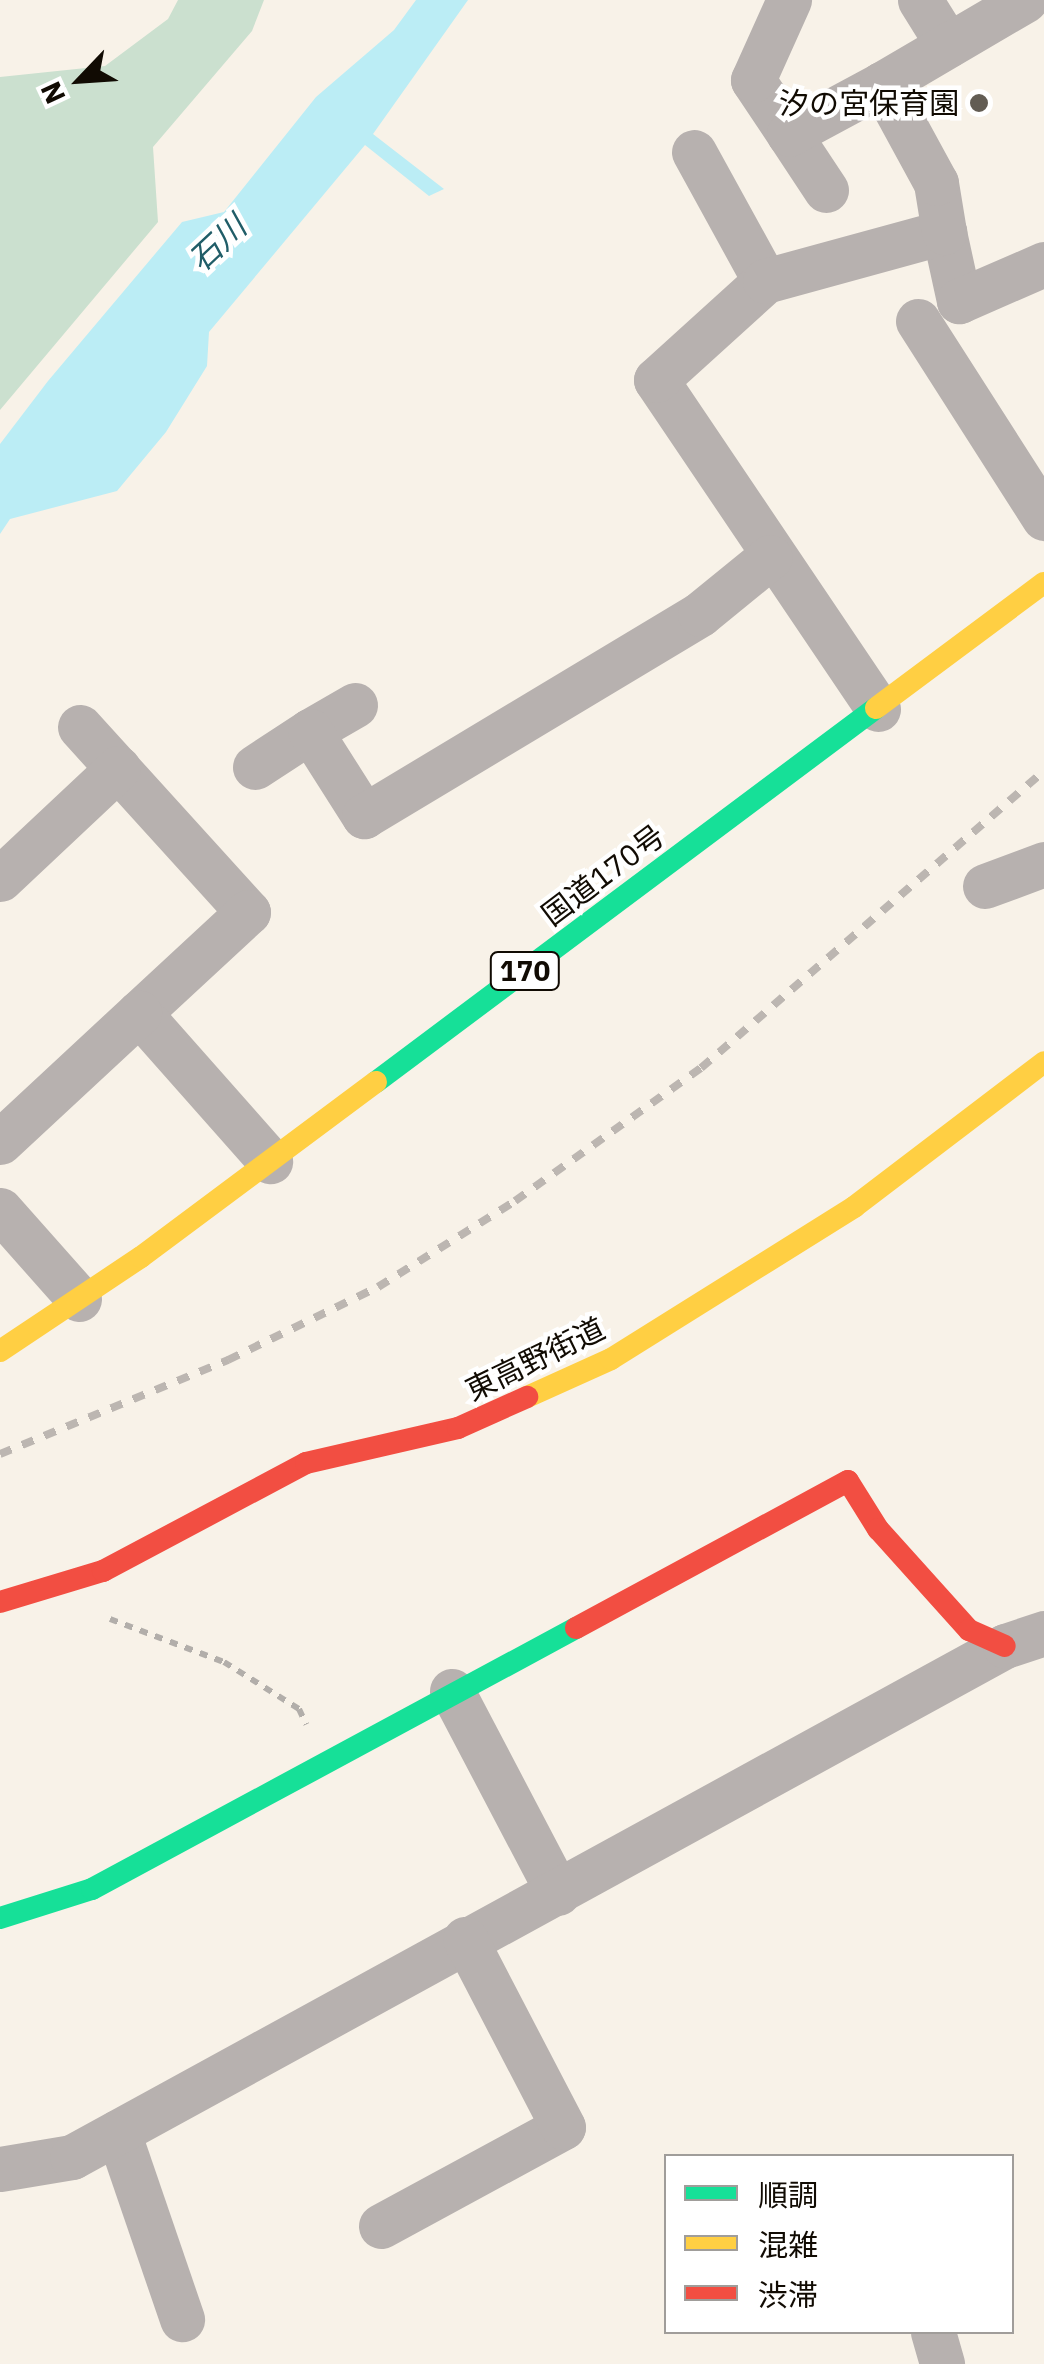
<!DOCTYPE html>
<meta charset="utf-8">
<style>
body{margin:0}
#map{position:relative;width:1044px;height:2364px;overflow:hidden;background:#f8f2e8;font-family:"IBM Plex Sans","Noto Sans JP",sans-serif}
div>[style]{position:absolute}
.green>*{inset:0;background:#cbe0cf}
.water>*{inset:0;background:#bbedf5}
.path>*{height:6px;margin-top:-3px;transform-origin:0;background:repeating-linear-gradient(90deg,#b2aeaa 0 8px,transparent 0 16px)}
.street>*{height:45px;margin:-22.5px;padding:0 22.5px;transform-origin:22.5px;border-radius:22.5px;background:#b7b1af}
.fast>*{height:22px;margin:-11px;padding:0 11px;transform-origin:11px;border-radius:11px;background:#16e098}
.slow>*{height:22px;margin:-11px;padding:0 11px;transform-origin:11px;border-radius:11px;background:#ffcf43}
.jam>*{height:22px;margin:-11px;padding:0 11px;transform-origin:11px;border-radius:11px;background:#f24e42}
.rail>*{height:8px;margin-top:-4px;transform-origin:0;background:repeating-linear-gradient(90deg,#bcb6b1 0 12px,transparent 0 24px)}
.dots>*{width:28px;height:28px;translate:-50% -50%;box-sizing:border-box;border:5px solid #fff;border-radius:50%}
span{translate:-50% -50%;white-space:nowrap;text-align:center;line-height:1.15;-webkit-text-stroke:9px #fff;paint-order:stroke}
.shield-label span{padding:2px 8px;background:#fff;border:2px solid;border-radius:8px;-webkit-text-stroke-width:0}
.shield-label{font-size:28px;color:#110b03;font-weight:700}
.poi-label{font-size:30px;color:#110b03}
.right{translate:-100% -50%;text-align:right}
.street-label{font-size:30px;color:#110b03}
.water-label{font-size:32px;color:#205d68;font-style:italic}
.legend{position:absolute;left:664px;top:2154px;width:350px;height:180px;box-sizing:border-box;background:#fff;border:2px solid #a09d9a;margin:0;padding:12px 18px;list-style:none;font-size:30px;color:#110b03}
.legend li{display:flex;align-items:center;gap:20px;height:50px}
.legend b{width:50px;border:2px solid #a09d9a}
.north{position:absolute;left:30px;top:30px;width:100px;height:100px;-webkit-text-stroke:8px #fff;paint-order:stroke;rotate:245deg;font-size:28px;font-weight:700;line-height:40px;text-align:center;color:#110b03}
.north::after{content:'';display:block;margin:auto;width:35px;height:45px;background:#110b03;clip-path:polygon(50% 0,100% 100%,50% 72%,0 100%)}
</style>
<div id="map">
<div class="green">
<div style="clip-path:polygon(178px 0,264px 0,252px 31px,153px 147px,158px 222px,0 410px,0 77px,105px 66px,168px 19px)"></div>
</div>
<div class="water">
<div style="clip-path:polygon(416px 0,468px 0,373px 134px,444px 189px,429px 196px,365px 145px,209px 332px,207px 366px,166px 432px,117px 491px,10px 519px,0 534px,0 444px,48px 381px,182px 222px,224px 212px,316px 97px,394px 30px)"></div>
</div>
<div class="path">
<div style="left:110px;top:1619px;width:122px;rotate:20.7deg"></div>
<div style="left:224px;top:1662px;width:89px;rotate:32.1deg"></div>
<div style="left:299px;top:1709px;width:17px;rotate:65deg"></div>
</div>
<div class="street">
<div style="left:920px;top:0;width:53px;rotate:58.1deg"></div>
<div style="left:789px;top:134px;width:65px;rotate:-123.7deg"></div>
<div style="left:753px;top:80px;width:88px;rotate:-65.8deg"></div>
<div style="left:694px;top:152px;width:147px;rotate:61.2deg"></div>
<div style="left:826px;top:190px;width:67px;rotate:-123.5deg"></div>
<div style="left:789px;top:134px;width:106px;rotate:-28.3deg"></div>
<div style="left:944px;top:232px;width:71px;rotate:77.7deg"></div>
<div style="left:959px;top:301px;width:93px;rotate:-23.5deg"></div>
<div style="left:918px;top:321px;width:234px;rotate:57.4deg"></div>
<div style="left:878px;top:709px;width:397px;rotate:-124deg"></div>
<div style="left:656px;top:380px;width:147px;rotate:-42.2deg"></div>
<div style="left:765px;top:281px;width:186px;rotate:-15.3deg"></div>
<div style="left:944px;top:232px;width:50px;rotate:-99.3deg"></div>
<div style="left:936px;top:183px;width:113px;rotate:-118.6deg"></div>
<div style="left:882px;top:84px;width:166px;rotate:-30.4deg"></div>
<div style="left:80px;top:727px;width:250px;rotate:47.8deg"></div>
<div style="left:248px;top:912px;width:149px;rotate:137.2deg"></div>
<div style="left:139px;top:1013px;width:198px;rotate:48.5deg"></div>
<div style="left:310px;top:731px;width:52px;rotate:-30deg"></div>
<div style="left:255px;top:767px;width:66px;rotate:-33.2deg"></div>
<div style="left:310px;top:731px;width:101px;rotate:57.6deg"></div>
<div style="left:364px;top:816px;width:392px;rotate:-31deg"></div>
<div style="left:700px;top:614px;width:90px;rotate:-39.2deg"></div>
<div style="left:0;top:879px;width:162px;rotate:-43.2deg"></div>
<div style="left:985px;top:886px;width:63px;rotate:-20.4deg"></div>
<div style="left:0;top:1142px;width:190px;rotate:-42.9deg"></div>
<div style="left:0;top:1210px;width:119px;rotate:48.4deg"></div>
<div style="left:452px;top:1691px;width:228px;rotate:62.3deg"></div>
<div style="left:118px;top:2132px;width:198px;rotate:71.1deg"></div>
<div style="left:0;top:2169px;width:73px;rotate:-9.5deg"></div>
<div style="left:72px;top:2157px;width:1064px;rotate:-28.71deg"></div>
<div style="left:1005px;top:1646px;width:41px;rotate:-18.4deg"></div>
<div style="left:381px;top:2226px;width:207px;rotate:-28.5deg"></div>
<div style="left:563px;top:2127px;width:212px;rotate:-117.5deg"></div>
<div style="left:933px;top:2332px;width:33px;rotate:74deg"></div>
</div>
<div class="fast">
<div style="left:376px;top:1082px;width:624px;rotate:-36.8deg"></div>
<div style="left:0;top:1918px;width:96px;rotate:-17.5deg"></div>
<div style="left:92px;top:1889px;width:550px;rotate:-28.34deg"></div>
</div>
<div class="slow">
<div style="left:876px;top:708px;width:209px;rotate:-36.7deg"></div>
<div style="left:0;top:1351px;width:169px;rotate:-33.7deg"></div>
<div style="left:141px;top:1257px;width:293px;rotate:-36.7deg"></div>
<div style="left:527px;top:1397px;width:92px;rotate:-24.3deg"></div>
<div style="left:611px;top:1359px;width:287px;rotate:-32deg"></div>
<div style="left:854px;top:1207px;width:239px;rotate:-37.3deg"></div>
</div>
<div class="jam">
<div style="left:0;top:1602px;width:108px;rotate:-16.8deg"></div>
<div style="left:103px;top:1571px;width:230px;rotate:-28deg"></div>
<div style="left:306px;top:1463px;width:156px;rotate:-13deg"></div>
<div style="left:458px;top:1428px;width:76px;rotate:-24.2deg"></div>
<div style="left:576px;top:1628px;width:309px;rotate:-28.4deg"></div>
<div style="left:848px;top:1481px;width:57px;rotate:58deg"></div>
<div style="left:878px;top:1529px;width:136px;rotate:48deg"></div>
<div style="left:969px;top:1630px;width:39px;rotate:24deg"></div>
</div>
<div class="rail">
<div style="left:0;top:1454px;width:247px;rotate:-22.4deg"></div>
<div style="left:228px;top:1360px;width:167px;rotate:-26deg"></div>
<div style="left:378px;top:1287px;width:162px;rotate:-32.1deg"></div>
<div style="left:515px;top:1201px;width:229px;rotate:-35.6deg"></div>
<div style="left:701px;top:1068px;width:454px;rotate:-40.9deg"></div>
</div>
<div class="dots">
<div style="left:979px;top:103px;background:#625c53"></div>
</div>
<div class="shield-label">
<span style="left:525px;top:971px">170</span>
</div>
<div class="poi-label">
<span class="right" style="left:959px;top:103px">汐の宮保育園</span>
</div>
<div class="street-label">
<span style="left:603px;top:875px;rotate:-37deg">国道170号</span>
<span style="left:535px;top:1359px;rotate:-26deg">東高野街道</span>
</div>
<div class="water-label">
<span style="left:217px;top:243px;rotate:-43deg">石川</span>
</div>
<ul class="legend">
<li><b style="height:12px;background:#16e098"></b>順調</li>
<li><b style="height:12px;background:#ffcf43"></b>混雑</li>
<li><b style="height:12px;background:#f24e42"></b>渋滞</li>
</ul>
<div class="north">N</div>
</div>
